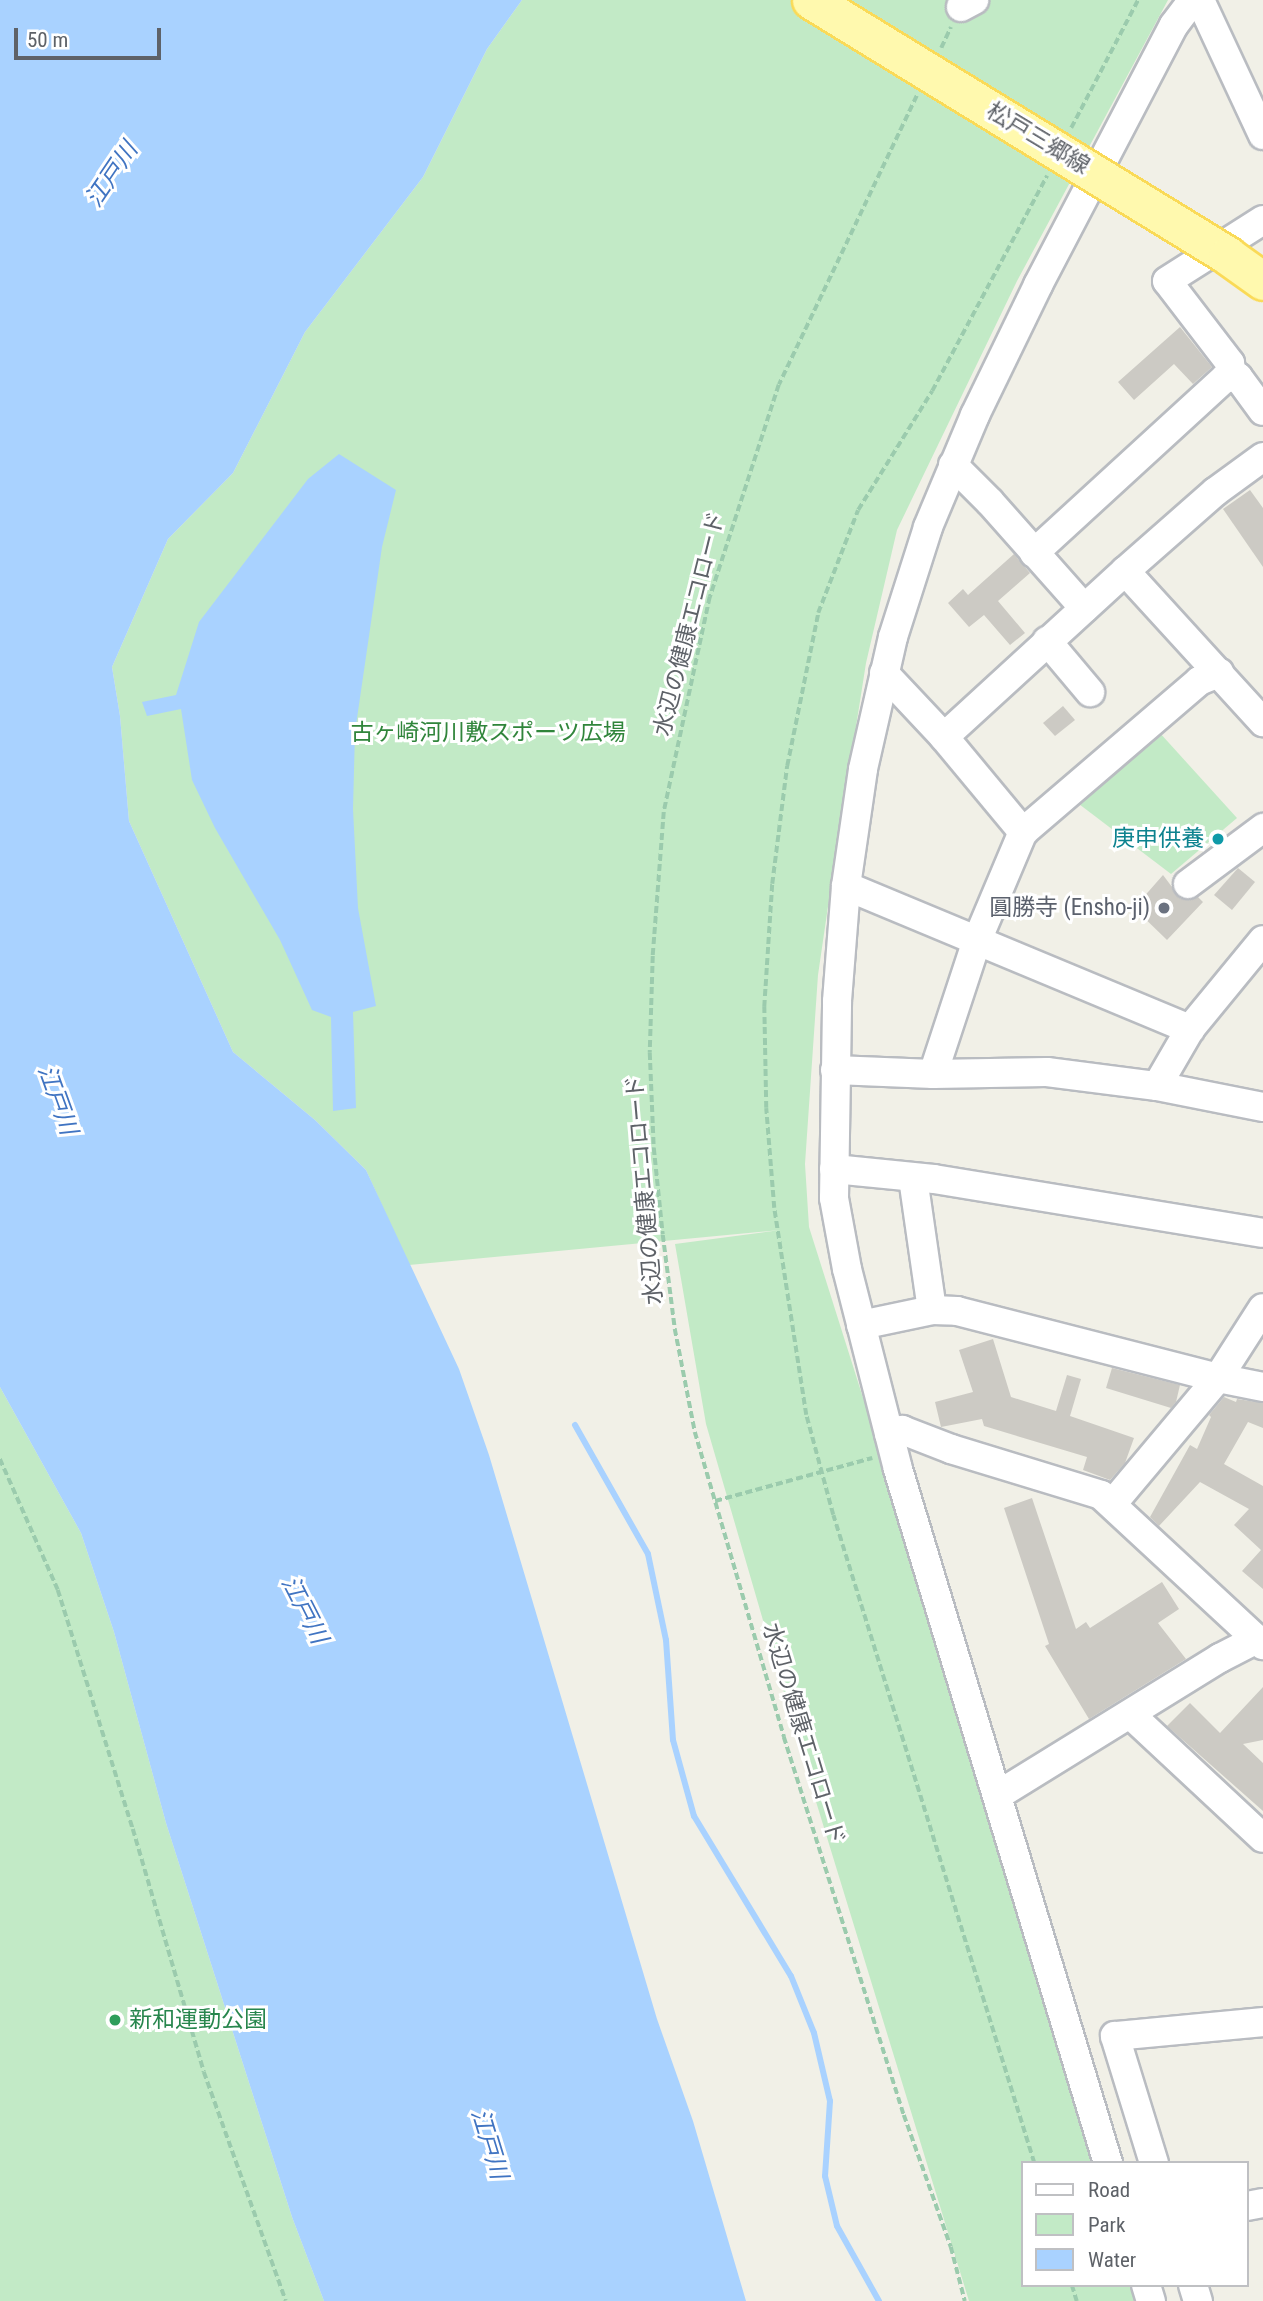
<!DOCTYPE html>
<meta charset="utf-8">
<style>
body{margin:0}
#map{position:relative;width:1263px;height:2301px;overflow:hidden;background:#f1f0e7;font-family:"Roboto Condensed","Noto Sans JP",sans-serif}
div>[style]{position:absolute}
.green>*{inset:0;background:#c2eac6}
.water>*{inset:0;background:#a9d2ff}
.stream>*{height:6px;margin:-3px;padding:0 3px;transform-origin:3px;border-radius:3px;background:#a9d2ff}
.building>*{inset:0;background:#cccac4}
.path>*{height:3.5px;margin-top:-1.75px;transform-origin:0;background:repeating-linear-gradient(90deg,#9bcbad 0 7px,transparent 0 10.5px)}
.roads{filter:drop-shadow(2px 0 #b9bcc1) drop-shadow(-2px 0 #b9bcc1) drop-shadow(0 2px #b9bcc1) drop-shadow(0 -2px #b9bcc1)}
.minor>*{height:28px;margin:-14px;padding:0 14px;transform-origin:14px;border-radius:14px;background:#fff}
.bridges{filter:drop-shadow(2px 0 #fada57) drop-shadow(-2px 0 #fada57) drop-shadow(0 2px #fada57) drop-shadow(0 -2px #fada57)}
.major-bridge>*{height:37px;margin:-18.5px;padding:0 18.5px;transform-origin:18.5px;border-radius:18.5px;background:#fff9ae}
.dots>*{width:19px;height:19px;translate:-50% -50%;box-sizing:border-box;border:4px solid #fff;border-radius:50%}
span{translate:-50% -50%;white-space:nowrap;text-align:center;line-height:1.15;-webkit-text-stroke:6px #fff;paint-order:stroke}
.street-label{font-size:23px;color:#5e6268}
.park-label{font-size:23px;color:#30853b}
.culture-label{font-size:23px;color:#0d838f}
.right{translate:-100% -50%;text-align:right}
.worship-label{font-size:23px;color:#5b616d}
.leisure-label{font-size:23px;color:#27864d}
.left{translate:0 -50%;text-align:left}
.water-label{font-size:24px;color:#4074c2;font-style:italic}
.legend{position:absolute;left:1021px;top:2161px;width:228px;height:126px;box-sizing:border-box;background:#fff;border:2px solid #bfc0c3;margin:0;padding:9px 12px;list-style:none;font-size:21px;color:#5e6268}
.legend li{display:flex;align-items:center;gap:14px;height:35px}
.legend b{width:35px;border:2px solid #bfc0c3}
.scale{position:absolute;left:14px;top:28px;width:147px;height:32px;box-sizing:border-box;border:4px solid #5e6268;border-top:0;padding-left:9px;font-size:21px;line-height:24px;white-space:nowrap;color:#5e6268;-webkit-text-stroke:5px #fff;paint-order:stroke}
</style>
<div id="map">
<div class="green">
<div style="clip-path:polygon(522px 0,1168px 0,1017px 281px,897px 530px,866px 663px,832px 879px,818px 975px,805px 1164px,809px 1227px,1105px 2163px,1023px 2163px,1023px 2285px,1144px 2285px,1149px 2301px,969px 2301px,810px 1782px,706px 1424px,675px 1244px,780px 1230px,409px 1265px,366px 1170px,315px 1120px,233px 1052px,129px 821px,120px 716px,112px 667px,168px 539px,233px 473px,305px 332px,423px 177px,487px 49px)"></div>
<div style="clip-path:polygon(1159px 732px,1237px 818px,1171px 874px,1075px 801px)"></div>
<div style="clip-path:polygon(0 1387px,81px 1533px,114px 1632px,166px 1823px,292px 2217px,324px 2301px,0 2301px)"></div>
</div>
<div class="water">
<div style="clip-path:polygon(0 0,522px 0,487px 49px,423px 177px,305px 332px,233px 473px,168px 539px,112px 667px,120px 716px,129px 821px,233px 1052px,315px 1120px,366px 1170px,459px 1369px,489px 1455px,657px 2019px,693px 2121px,746px 2301px,324px 2301px,292px 2217px,166px 1823px,114px 1632px,81px 1533px,0 1387px)"></div>
<div style="clip-path:polygon(339px 454px,396px 490px,382px 547px,355px 732px,353px 809px,358px 908px,376px 1006px,353px 1012px,356px 1108px,333px 1111px,331px 1017px,312px 1010px,280px 940px,215px 828px,192px 780px,181px 709px,147px 716px,142px 702px,176px 695px,199px 622px,308px 479px)"></div>
</div>
<div class="stream">
<div style="left:575px;top:1425px;width:148px;rotate:60.5deg"></div>
<div style="left:648px;top:1554px;width:88px;rotate:78.2deg"></div>
<div style="left:666px;top:1640px;width:100px;rotate:86deg"></div>
<div style="left:673px;top:1740px;width:79px;rotate:74.6deg"></div>
<div style="left:694px;top:1816px;width:187px;rotate:58.8deg"></div>
<div style="left:791px;top:1976px;width:61px;rotate:68deg"></div>
<div style="left:814px;top:2033px;width:70px;rotate:76.8deg"></div>
<div style="left:830px;top:2101px;width:75px;rotate:93.8deg"></div>
<div style="left:825px;top:2176px;width:51px;rotate:76.5deg"></div>
<div style="left:837px;top:2226px;width:86px;rotate:60.8deg"></div>
</div>
<div class="building">
<div style="clip-path:polygon(1180px 327px,1212px 367px,1193px 384px,1174px 364px,1134px 400px,1118px 382px)"></div>
<div style="clip-path:polygon(1250px 490px,1263px 508px,1263px 567px,1223px 509px)"></div>
<div style="clip-path:polygon(1014px 554px,1030px 573px,998px 601px,1025px 633px,1010px 645px,984px 615px,969px 627px,948px 603px,963px 589px,968px 595px)"></div>
<div style="clip-path:polygon(1063px 706px,1075px 720px,1055px 736px,1043px 723px)"></div>
<div style="clip-path:polygon(1238px 868px,1255px 882px,1232px 910px,1214px 895px)"></div>
<div style="clip-path:polygon(1163px 875px,1181px 899px,1198px 897px,1203px 902px,1167px 940px,1134px 908px)"></div>
<div style="clip-path:polygon(993px 1339px,1011px 1397px,1056px 1411px,1067px 1375px,1081px 1379px,1070px 1416px,1134px 1438px,1125px 1463px,1110px 1480px,1083px 1470px,1087px 1457px,984px 1426px,982px 1419px,941px 1427px,935px 1402px,973px 1392px,959px 1350px)"></div>
<div style="clip-path:polygon(1112px 1368px,1180px 1385px,1176px 1402px,1171px 1408px,1106px 1388px)"></div>
<div style="clip-path:polygon(1224px 1397px,1236px 1402px,1237px 1399px,1263px 1403px,1263px 1428px,1248px 1422px,1224px 1464px,1263px 1486px,1263px 1589px,1242px 1571px,1261px 1550px,1234px 1525px,1249px 1509px,1200px 1482px,1159px 1526px,1150px 1517px,1190px 1445px,1197px 1449px,1211px 1417px,1209px 1415px)"></div>
<div style="clip-path:polygon(1032px 1498px,1076px 1629px,1086px 1622px,1090px 1628px,1162px 1582px,1179px 1609px,1158px 1623px,1186px 1659px,1089px 1719px,1045px 1646px,1049px 1644px,1004px 1508px)"></div>
<div style="clip-path:polygon(1263px 1687px,1263px 1740px,1243px 1744px,1263px 1763px,1263px 1811px,1167px 1726px,1190px 1703px,1220px 1733px)"></div>
</div>
<div class="path">
<div style="left:941px;top:48px;width:23px;rotate:-65deg"></div>
<div style="left:917px;top:96px;width:320px;rotate:115.5deg"></div>
<div style="left:779px;top:385px;width:223px;rotate:108deg"></div>
<div style="left:710px;top:597px;width:220px;rotate:102.1deg"></div>
<div style="left:664px;top:812px;width:144px;rotate:94.4deg"></div>
<div style="left:653px;top:956px;width:97px;rotate:91.8deg"></div>
<div style="left:650px;top:1053px;width:95px;rotate:87.6deg"></div>
<div style="left:654px;top:1148px;width:87px;rotate:84.1deg"></div>
<div style="left:663px;top:1235px;width:95px;rotate:82.7deg"></div>
<div style="left:675px;top:1329px;width:105px;rotate:79deg"></div>
<div style="left:695px;top:1432px;width:318px;rotate:73.7deg"></div>
<div style="left:784px;top:1737px;width:397px;rotate:72.4deg"></div>
<div style="left:904px;top:2115px;width:140px;rotate:70.4deg"></div>
<div style="left:951px;top:2247px;width:56px;rotate:75.5deg"></div>
<div style="left:1071px;top:128px;width:144px;rotate:-62.4deg"></div>
<div style="left:0;top:1459px;width:143px;rotate:66.1deg"></div>
<div style="left:58px;top:1590px;width:250px;rotate:72.6deg"></div>
<div style="left:133px;top:1829px;width:253px;rotate:73.7deg"></div>
<div style="left:204px;top:2072px;width:243px;rotate:70.3deg"></div>
<div style="left:715px;top:1501px;width:163px;rotate:-15.3deg"></div>
<div style="left:1034px;top:2163px;width:678px;rotate:-107.23deg"></div>
<div style="left:833px;top:1515px;width:104px;rotate:-105.1deg"></div>
<div style="left:806px;top:1415px;width:209px;rotate:-98.8deg"></div>
<div style="left:774px;top:1208px;width:100px;rotate:-94.6deg"></div>
<div style="left:766px;top:1108px;width:101px;rotate:-91.1deg"></div>
<div style="left:764px;top:1007px;width:123px;rotate:-86.3deg"></div>
<div style="left:772px;top:884px;width:119px;rotate:-82.8deg"></div>
<div style="left:787px;top:766px;width:156px;rotate:-78.5deg"></div>
<div style="left:818px;top:613px;width:110px;rotate:-68.8deg"></div>
<div style="left:858px;top:510px;width:140px;rotate:-58.1deg"></div>
<div style="left:932px;top:391px;width:244px;rotate:-61.9deg"></div>
<div style="left:1072px;top:2285px;width:17px;rotate:73deg"></div>
</div>
<div class="roads">
<div class="minor">
<div style="left:1200px;top:0;width:149px;rotate:65deg"></div>
<div style="left:961px;top:7px;width:15px;rotate:-28deg"></div>
<div style="left:1232px;top:377px;width:14px;rotate:-98deg"></div>
<div style="left:1230px;top:363px;width:103px;rotate:-127.5deg"></div>
<div style="left:1167px;top:281px;width:114px;rotate:-32.4deg"></div>
<div style="left:1263px;top:457px;width:59px;rotate:143.9deg"></div>
<div style="left:1215px;top:492px;width:120px;rotate:138.7deg"></div>
<div style="left:1125px;top:571px;width:205px;rotate:47.6deg"></div>
<div style="left:953px;top:465px;width:52px;rotate:45deg"></div>
<div style="left:990px;top:502px;width:142px;rotate:48.4deg"></div>
<div style="left:1034px;top:553px;width:259px;rotate:-42.5deg"></div>
<div style="left:1225px;top:378px;width:13px;rotate:-4deg"></div>
<div style="left:1238px;top:377px;width:42px;rotate:53.7deg"></div>
<div style="left:1047px;top:641px;width:67px;rotate:49.9deg"></div>
<div style="left:884px;top:673px;width:88px;rotate:46.8deg"></div>
<div style="left:944px;top:737px;width:246px;rotate:-42.5deg"></div>
<div style="left:944px;top:737px;width:124px;rotate:50.3deg"></div>
<div style="left:1188px;top:884px;width:94px;rotate:-36.7deg"></div>
<div style="left:846px;top:886px;width:373px;rotate:22.6deg"></div>
<div style="left:835px;top:1070px;width:98px;rotate:2.3deg"></div>
<div style="left:933px;top:1074px;width:114px;rotate:-1deg"></div>
<div style="left:1047px;top:1072px;width:111px;rotate:7.3deg"></div>
<div style="left:1157px;top:1086px;width:108px;rotate:11.2deg"></div>
<div style="left:933px;top:1074px;width:138px;rotate:-71.8deg"></div>
<div style="left:976px;top:943px;width:121px;rotate:-67.1deg"></div>
<div style="left:1023px;top:832px;width:232px;rotate:-40.6deg"></div>
<div style="left:1199px;top:681px;width:22px;rotate:-22deg"></div>
<div style="left:1157px;top:1086px;width:66px;rotate:-59.9deg"></div>
<div style="left:1190px;top:1029px;width:115px;rotate:-50.6deg"></div>
<div style="left:834px;top:1169px;width:100px;rotate:5.7deg"></div>
<div style="left:934px;top:1179px;width:333px;rotate:9.3deg"></div>
<div style="left:913px;top:1178px;width:133px;rotate:81.8deg"></div>
<div style="left:861px;top:1325px;width:73px;rotate:-11.9deg"></div>
<div style="left:932px;top:1310px;width:25px;rotate:2deg"></div>
<div style="left:957px;top:1311px;width:269px;rotate:14.4deg"></div>
<div style="left:1218px;top:1378px;width:46px;rotate:11.3deg"></div>
<div style="left:889px;top:1434px;width:14px;rotate:-17deg"></div>
<div style="left:902px;top:1430px;width:53px;rotate:21.2deg"></div>
<div style="left:951px;top:1449px;width:157px;rotate:17deg"></div>
<div style="left:1101px;top:1495px;width:221px;rotate:42.8deg"></div>
<div style="left:1113px;top:1503px;width:163px;rotate:-50deg"></div>
<div style="left:1218px;top:1378px;width:83px;rotate:-57.3deg"></div>
<div style="left:1131px;top:1715px;width:180px;rotate:43deg"></div>
<div style="left:998px;top:1795px;width:261px;rotate:-31.7deg"></div>
<div style="left:1220px;top:1658px;width:42px;rotate:-27.2deg"></div>
<div style="left:1108px;top:2163px;width:725px;rotate:-106.84deg"></div>
<div style="left:898px;top:1469px;width:206px;rotate:-104.3deg"></div>
<div style="left:847px;top:1269px;width:72px;rotate:-100.4deg"></div>
<div style="left:834px;top:1198px;width:197px;rotate:-89.1deg"></div>
<div style="left:837px;top:1001px;width:115px;rotate:-85.5deg"></div>
<div style="left:846px;top:886px;width:118px;rotate:-81.7deg"></div>
<div style="left:863px;top:769px;width:135px;rotate:-77.2deg"></div>
<div style="left:893px;top:637px;width:115px;rotate:-72.3deg"></div>
<div style="left:928px;top:527px;width:121px;rotate:-67.2deg"></div>
<div style="left:975px;top:415px;width:144px;rotate:-64.1deg"></div>
<div style="left:1038px;top:285px;width:293px;rotate:-62.4deg"></div>
<div style="left:1174px;top:25px;width:31px;rotate:-53deg"></div>
<div style="left:1154px;top:2163px;width:133px;rotate:-107.1deg"></div>
<div style="left:1115px;top:2036px;width:149px;rotate:-5.4deg"></div>
<div style="left:1247px;top:2206px;width:16px;rotate:-11deg"></div>
<div style="left:1146px;top:2285px;width:17px;rotate:73deg"></div>
<div style="left:1193px;top:2285px;width:17px;rotate:73deg"></div>
</div>
</div>
<div class="bridges">
<div class="major-bridge">
<div style="left:811px;top:0;width:489px;rotate:31.5deg"></div>
<div style="left:1228px;top:256px;width:43px;rotate:35.5deg"></div>
</div>
</div>
<div class="dots">
<div style="left:1218px;top:839px;background:#0f9aa8"></div>
<div style="left:1164px;top:908px;background:#6b7280"></div>
<div style="left:115px;top:2020px;background:#2e9e5b"></div>
</div>
<div class="street-label">
<span style="left:1038px;top:139px;rotate:31deg">松戸三郷線</span>
<span style="left:690px;top:624px;rotate:-76deg">水辺の健康エコロード</span>
<span style="left:645px;top:1190px;rotate:-95deg">水辺の健康エコロード</span>
<span style="left:803px;top:1734px;rotate:73deg">水辺の健康エコロード</span>
</div>
<div class="park-label">
<span style="left:488px;top:733px">古ヶ崎河川敷スポーツ広場</span>
</div>
<div class="culture-label">
<span class="right" style="left:1204px;top:839px">庚申供養</span>
</div>
<div class="worship-label">
<span class="right" style="left:1150px;top:908px">圓勝寺 (Ensho-ji)</span>
</div>
<div class="leisure-label">
<span class="left" style="left:129px;top:2020px">新和運動公園</span>
</div>
<div class="water-label">
<span style="left:112px;top:175px;rotate:-56deg">江戸川</span>
<span style="left:57px;top:1100px;rotate:70deg">江戸川</span>
<span style="left:304px;top:1610px;rotate:63deg">江戸川</span>
<span style="left:489px;top:2144px;rotate:73deg">江戸川</span>
</div>
<ul class="legend">
<li><b style="height:9px;background:#fff"></b>Road</li>
<li><b style="height:19px;background:#c2eac6"></b>Park</li>
<li><b style="height:19px;background:#a9d2ff"></b>Water</li>
</ul>
<div class="scale">50 m</div>
</div>
